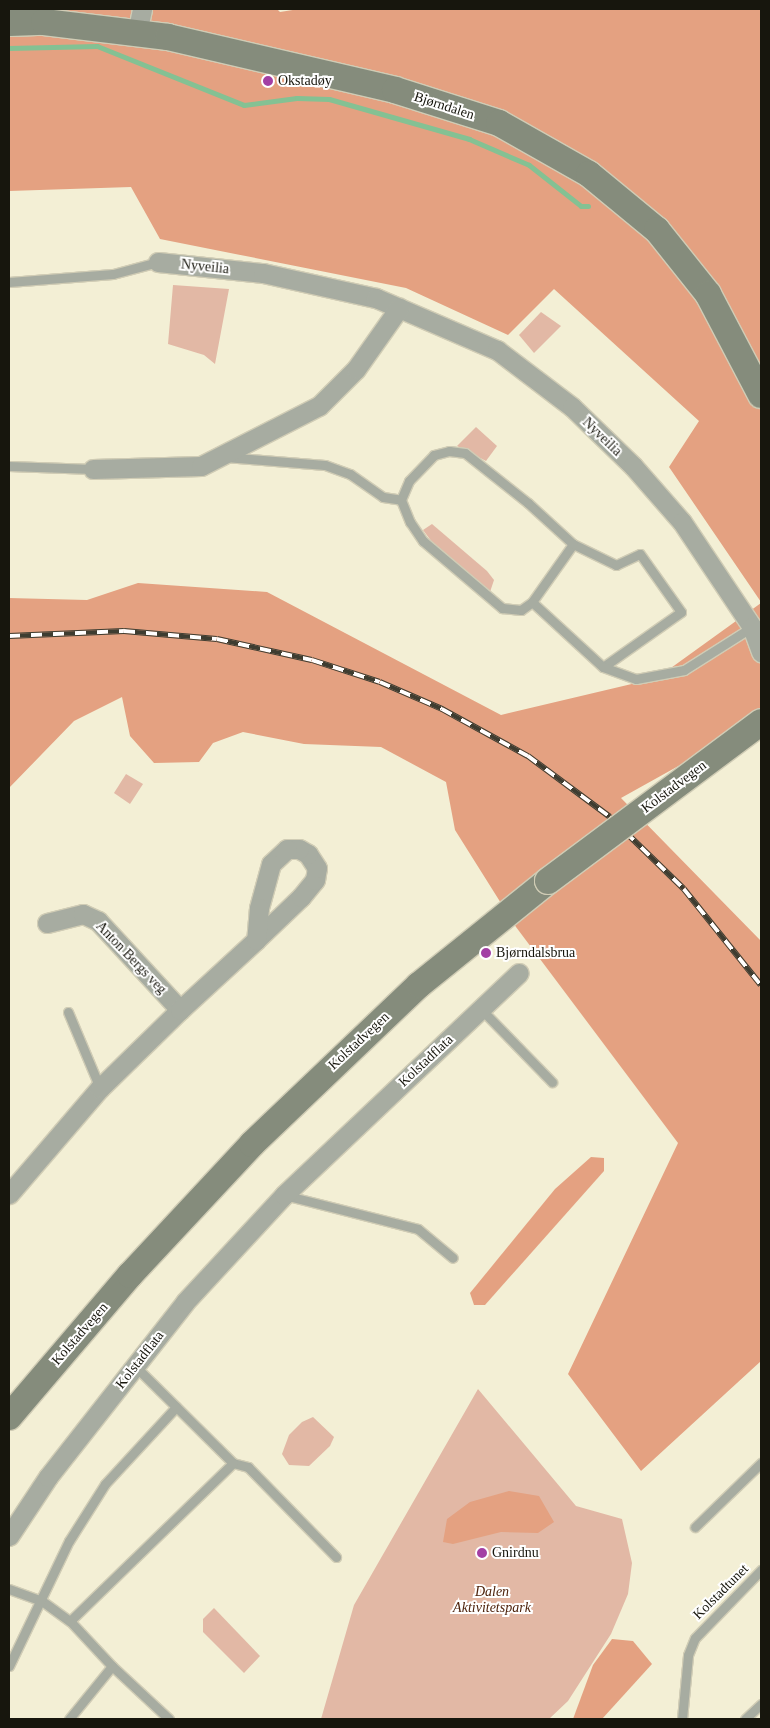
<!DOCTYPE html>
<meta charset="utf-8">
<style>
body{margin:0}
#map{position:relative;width:770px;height:1728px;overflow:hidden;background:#f3efd5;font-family:Georgia,serif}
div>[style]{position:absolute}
.green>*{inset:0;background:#e2b8a5}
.forest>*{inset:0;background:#e4a181}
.stream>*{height:5px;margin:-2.5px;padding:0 2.5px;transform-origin:2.5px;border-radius:2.5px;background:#84c193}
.roads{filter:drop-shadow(1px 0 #d0ccb5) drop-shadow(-1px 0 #d0ccb5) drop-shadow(0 1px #d0ccb5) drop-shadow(0 -1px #d0ccb5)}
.lane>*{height:9px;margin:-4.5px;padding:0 4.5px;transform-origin:4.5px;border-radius:4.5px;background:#a7aca1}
.street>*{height:19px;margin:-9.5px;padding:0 9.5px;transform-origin:9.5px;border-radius:9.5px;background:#a7aca1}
.secondary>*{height:26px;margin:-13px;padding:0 13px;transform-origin:13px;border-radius:13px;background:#858c7c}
.rail>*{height:5.5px;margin-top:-2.75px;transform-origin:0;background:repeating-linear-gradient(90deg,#fff 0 11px,#3e3d31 0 22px);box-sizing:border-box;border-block:1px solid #3e3d31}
.bridges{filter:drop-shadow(1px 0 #d0ccb5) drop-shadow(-1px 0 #d0ccb5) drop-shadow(0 1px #d0ccb5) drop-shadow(0 -1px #d0ccb5)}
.secondary-bridge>*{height:26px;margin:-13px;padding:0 13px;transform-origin:13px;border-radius:13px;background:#858c7c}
.dots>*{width:14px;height:14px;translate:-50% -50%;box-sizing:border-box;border:2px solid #fff;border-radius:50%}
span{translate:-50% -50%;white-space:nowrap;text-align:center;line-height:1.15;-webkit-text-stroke:4px #fff;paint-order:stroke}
.poi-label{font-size:14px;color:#17160d}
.left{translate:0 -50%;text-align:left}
.street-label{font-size:14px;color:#17160d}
.park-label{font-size:14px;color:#4e230c;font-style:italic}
.frame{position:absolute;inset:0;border:10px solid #17160d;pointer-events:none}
</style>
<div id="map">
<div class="green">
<div style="clip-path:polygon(173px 285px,229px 289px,215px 364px,204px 355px,168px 344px)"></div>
<div style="clip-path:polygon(541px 312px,561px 326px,534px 353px,519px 335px)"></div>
<div style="clip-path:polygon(476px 427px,497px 446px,486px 461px,457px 446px)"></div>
<div style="clip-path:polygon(432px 524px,487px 571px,494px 580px,490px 592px,438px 550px,423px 530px)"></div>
<div style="clip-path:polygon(126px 774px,143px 784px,130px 804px,114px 793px)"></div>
<div style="clip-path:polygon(478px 1389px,576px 1506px,622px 1519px,632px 1563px,628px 1594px,611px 1634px,568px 1701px,549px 1719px,321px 1719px,354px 1605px)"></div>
<div style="clip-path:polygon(313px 1417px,334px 1437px,330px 1446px,309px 1466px,289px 1465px,282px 1454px,289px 1435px,302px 1422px)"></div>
<div style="clip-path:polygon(214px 1608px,260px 1656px,244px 1673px,203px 1632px,203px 1619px)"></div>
</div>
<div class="forest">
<div style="clip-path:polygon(9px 9px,277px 9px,280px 12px,299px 9px,761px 9px,761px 602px,669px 467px,699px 421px,554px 289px,508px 335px,406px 288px,160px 239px,131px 187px,9px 191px)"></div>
<div style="clip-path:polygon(138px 583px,267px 592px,501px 715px,657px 678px,761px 603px,761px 720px,621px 798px,761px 941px,761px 1361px,641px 1471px,568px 1374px,678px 1143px,516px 927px,455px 830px,446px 782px,381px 747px,304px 744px,243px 732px,213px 743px,199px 762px,154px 763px,130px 736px,122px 697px,74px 721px,9px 788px,9px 598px,87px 600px)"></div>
<div style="clip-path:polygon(591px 1157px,604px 1158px,604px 1171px,485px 1305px,474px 1305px,470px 1293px,555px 1189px)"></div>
<div style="clip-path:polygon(509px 1491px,539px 1496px,554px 1522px,538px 1533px,501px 1532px,453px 1544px,443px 1542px,447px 1519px,470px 1502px)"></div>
<div style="clip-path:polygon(612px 1639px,633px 1641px,652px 1664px,602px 1719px,573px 1719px,593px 1665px)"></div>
</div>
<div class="stream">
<div style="left:9px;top:48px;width:88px;rotate:-1.3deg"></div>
<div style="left:97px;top:46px;width:158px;rotate:21.9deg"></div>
<div style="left:244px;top:105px;width:53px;rotate:-7.5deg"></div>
<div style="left:297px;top:98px;width:32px;rotate:2deg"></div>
<div style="left:329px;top:99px;width:146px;rotate:15.9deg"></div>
<div style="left:469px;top:139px;width:65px;rotate:23.4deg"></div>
<div style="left:529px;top:165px;width:66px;rotate:38.3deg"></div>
<div style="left:581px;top:206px;width:7px"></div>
</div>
<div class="roads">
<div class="lane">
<div style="left:9px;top:282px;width:104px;rotate:-4.4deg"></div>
<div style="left:113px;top:274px;width:47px;rotate:-14.9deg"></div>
<div style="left:225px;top:457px;width:100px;rotate:4.6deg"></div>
<div style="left:325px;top:465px;width:27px;rotate:20deg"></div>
<div style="left:350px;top:474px;width:40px;rotate:34.9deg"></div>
<div style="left:383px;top:497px;width:18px;rotate:9deg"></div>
<div style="left:9px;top:466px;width:84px;rotate:2deg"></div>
<div style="left:573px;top:544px;width:48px;rotate:26deg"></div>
<div style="left:616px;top:565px;width:26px;rotate:-25deg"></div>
<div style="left:640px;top:554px;width:71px;rotate:54.7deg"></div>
<div style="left:681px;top:612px;width:95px;rotate:144.8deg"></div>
<div style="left:532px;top:602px;width:71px;rotate:-54.7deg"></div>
<div style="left:573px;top:544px;width:61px;rotate:-137.7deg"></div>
<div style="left:528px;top:503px;width:80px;rotate:-141.6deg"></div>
<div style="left:465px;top:453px;width:16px;rotate:-173deg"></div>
<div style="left:449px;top:451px;width:16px;rotate:165deg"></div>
<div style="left:434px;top:455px;width:36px;rotate:134deg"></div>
<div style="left:409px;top:481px;width:21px;rotate:113deg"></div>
<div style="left:401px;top:500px;width:24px;rotate:68deg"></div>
<div style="left:410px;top:522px;width:23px;rotate:56deg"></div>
<div style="left:423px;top:541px;width:104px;rotate:40.3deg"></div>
<div style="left:502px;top:608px;width:19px;rotate:6deg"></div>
<div style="left:521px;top:610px;width:14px;rotate:-36deg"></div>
<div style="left:532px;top:602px;width:96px;rotate:42.5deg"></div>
<div style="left:603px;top:667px;width:35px;rotate:20deg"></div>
<div style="left:636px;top:679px;width:49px;rotate:-10.6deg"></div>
<div style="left:684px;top:670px;width:80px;rotate:-32.3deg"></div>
<div style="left:481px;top:1009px;width:102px;rotate:45.8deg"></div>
<div style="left:68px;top:1012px;width:82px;rotate:67.2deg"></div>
<div style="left:284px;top:1195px;width:138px;rotate:14.2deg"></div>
<div style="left:418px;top:1229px;width:45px;rotate:39.6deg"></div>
<div style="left:233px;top:1463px;width:16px;rotate:15deg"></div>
<div style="left:248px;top:1467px;width:126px;rotate:45.6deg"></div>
<div style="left:695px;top:1527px;width:92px;rotate:-44.1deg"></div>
<div style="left:9px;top:1589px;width:35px;rotate:20deg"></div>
<div style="left:42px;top:1601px;width:34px;rotate:36deg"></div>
<div style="left:70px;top:1621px;width:62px;rotate:47deg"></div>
<div style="left:112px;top:1666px;width:78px;rotate:42.9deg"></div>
<div style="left:70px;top:1621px;width:227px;rotate:-44.1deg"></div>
<div style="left:233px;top:1463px;width:138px;rotate:-135.3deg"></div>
<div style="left:9px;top:1666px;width:139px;rotate:-64.4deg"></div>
<div style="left:69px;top:1541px;width:67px;rotate:-57.7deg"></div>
<div style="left:105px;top:1484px;width:105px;rotate:-47.3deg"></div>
<div style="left:69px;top:1719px;width:68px;rotate:-50.9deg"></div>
<div style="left:682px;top:1719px;width:64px;rotate:-84.6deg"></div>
<div style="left:688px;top:1655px;width:18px;rotate:-68deg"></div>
<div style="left:695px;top:1638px;width:95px;rotate:-45.9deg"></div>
<div style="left:745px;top:1719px;width:22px;rotate:-43deg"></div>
</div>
<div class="street">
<div style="left:137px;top:33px;width:25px;rotate:-78deg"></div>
<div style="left:158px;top:262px;width:106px;rotate:6deg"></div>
<div style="left:263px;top:273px;width:116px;rotate:12.5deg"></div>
<div style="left:376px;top:298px;width:132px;rotate:23.3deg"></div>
<div style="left:497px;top:350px;width:94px;rotate:37.2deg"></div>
<div style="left:572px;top:407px;width:85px;rotate:44deg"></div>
<div style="left:633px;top:466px;width:74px;rotate:48.8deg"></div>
<div style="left:682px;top:522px;width:126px;rotate:56.3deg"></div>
<div style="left:752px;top:627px;width:27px;rotate:70deg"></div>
<div style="left:93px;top:469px;width:108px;rotate:-1.6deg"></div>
<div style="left:201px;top:466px;width:132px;rotate:-27deg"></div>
<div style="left:319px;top:406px;width:52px;rotate:-45deg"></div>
<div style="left:356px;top:369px;width:75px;rotate:-54.8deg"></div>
<div style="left:47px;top:923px;width:37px;rotate:-14deg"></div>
<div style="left:83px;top:914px;width:17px;rotate:25deg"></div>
<div style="left:98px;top:921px;width:121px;rotate:47.3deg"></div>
<div style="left:9px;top:1194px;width:140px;rotate:-49.4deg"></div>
<div style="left:100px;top:1088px;width:112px;rotate:-44.3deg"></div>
<div style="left:180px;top:1010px;width:103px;rotate:-42.6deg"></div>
<div style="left:256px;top:940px;width:62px;rotate:-43.7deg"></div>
<div style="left:301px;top:897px;width:22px;rotate:-51deg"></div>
<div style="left:315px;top:880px;width:12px;rotate:-81deg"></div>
<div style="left:317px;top:868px;width:17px;rotate:-123deg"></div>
<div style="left:308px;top:854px;width:10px;rotate:-151deg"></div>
<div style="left:299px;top:849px;width:12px;rotate:180deg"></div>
<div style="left:287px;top:849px;width:22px;rotate:137deg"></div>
<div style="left:271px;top:864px;width:46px;rotate:105.3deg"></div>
<div style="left:259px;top:908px;width:32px;rotate:95deg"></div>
<div style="left:9px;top:1536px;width:71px;rotate:-56.5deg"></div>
<div style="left:48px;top:1477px;width:222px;rotate:-51.9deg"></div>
<div style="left:185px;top:1302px;width:146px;rotate:-47.2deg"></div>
<div style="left:284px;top:1195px;width:323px;rotate:-43.4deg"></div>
</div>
<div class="secondary">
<div style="left:9px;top:23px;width:35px;rotate:-2deg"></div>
<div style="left:44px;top:22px;width:125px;rotate:6.9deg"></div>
<div style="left:168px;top:37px;width:233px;rotate:13.1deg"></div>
<div style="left:395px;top:90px;width:109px;rotate:17.6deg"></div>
<div style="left:499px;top:123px;width:103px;rotate:29.5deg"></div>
<div style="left:589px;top:174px;width:88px;rotate:39.5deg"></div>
<div style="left:657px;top:230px;width:82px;rotate:51.4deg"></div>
<div style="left:708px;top:294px;width:114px;rotate:62.3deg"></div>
<div style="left:9px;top:1417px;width:187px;rotate:-49.6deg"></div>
<div style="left:130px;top:1275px;width:179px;rotate:-47deg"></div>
<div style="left:252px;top:1144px;width:231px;rotate:-43.6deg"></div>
<div style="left:419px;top:985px;width:166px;rotate:-38.9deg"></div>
</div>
</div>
<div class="rail">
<div style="left:9px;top:636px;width:115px;rotate:-2.5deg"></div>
<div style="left:124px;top:631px;width:93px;rotate:4.9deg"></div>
<div style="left:217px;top:639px;width:97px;rotate:12.5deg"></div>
<div style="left:312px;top:660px;width:71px;rotate:17.9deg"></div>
<div style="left:380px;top:682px;width:68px;rotate:23.5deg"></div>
<div style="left:442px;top:709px;width:98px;rotate:28.7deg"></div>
<div style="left:528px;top:756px;width:102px;rotate:36.6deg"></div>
<div style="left:610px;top:817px;width:103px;rotate:44.2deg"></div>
<div style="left:684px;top:889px;width:123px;rotate:51.3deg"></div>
</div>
<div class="bridges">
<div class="secondary-bridge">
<div style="left:548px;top:881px;width:266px;rotate:-36.7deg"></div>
</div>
</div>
<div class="dots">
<div style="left:268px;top:81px;background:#a33fa4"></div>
<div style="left:486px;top:953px;background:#a33fa4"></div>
<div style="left:482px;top:1553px;background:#a33fa4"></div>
</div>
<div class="poi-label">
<span class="left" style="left:278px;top:81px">Okstadøy</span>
<span class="left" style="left:496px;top:953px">Bjørndalsbrua</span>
<span class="left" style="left:492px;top:1553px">Gnirdnu</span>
</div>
<div class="street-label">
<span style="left:444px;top:106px;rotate:18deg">Bjørndalen</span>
<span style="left:205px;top:267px;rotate:6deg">Nyveilia</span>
<span style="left:602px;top:437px;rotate:44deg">Nyveilia</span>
<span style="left:674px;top:787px;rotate:-37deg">Kolstadvegen</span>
<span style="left:131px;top:958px;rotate:46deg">Anton Bergs veg</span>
<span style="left:359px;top:1041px;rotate:-43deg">Kolstadvegen</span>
<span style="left:426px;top:1061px;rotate:-43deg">Kolstadflata</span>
<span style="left:80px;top:1334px;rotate:-49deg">Kolstadvegen</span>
<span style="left:140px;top:1360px;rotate:-52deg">Kolstadflata</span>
<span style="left:721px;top:1592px;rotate:-45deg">Kolstadtunet</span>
</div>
<div class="park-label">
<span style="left:492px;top:1600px">Dalen<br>Aktivitetspark</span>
</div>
<div class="frame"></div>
</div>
